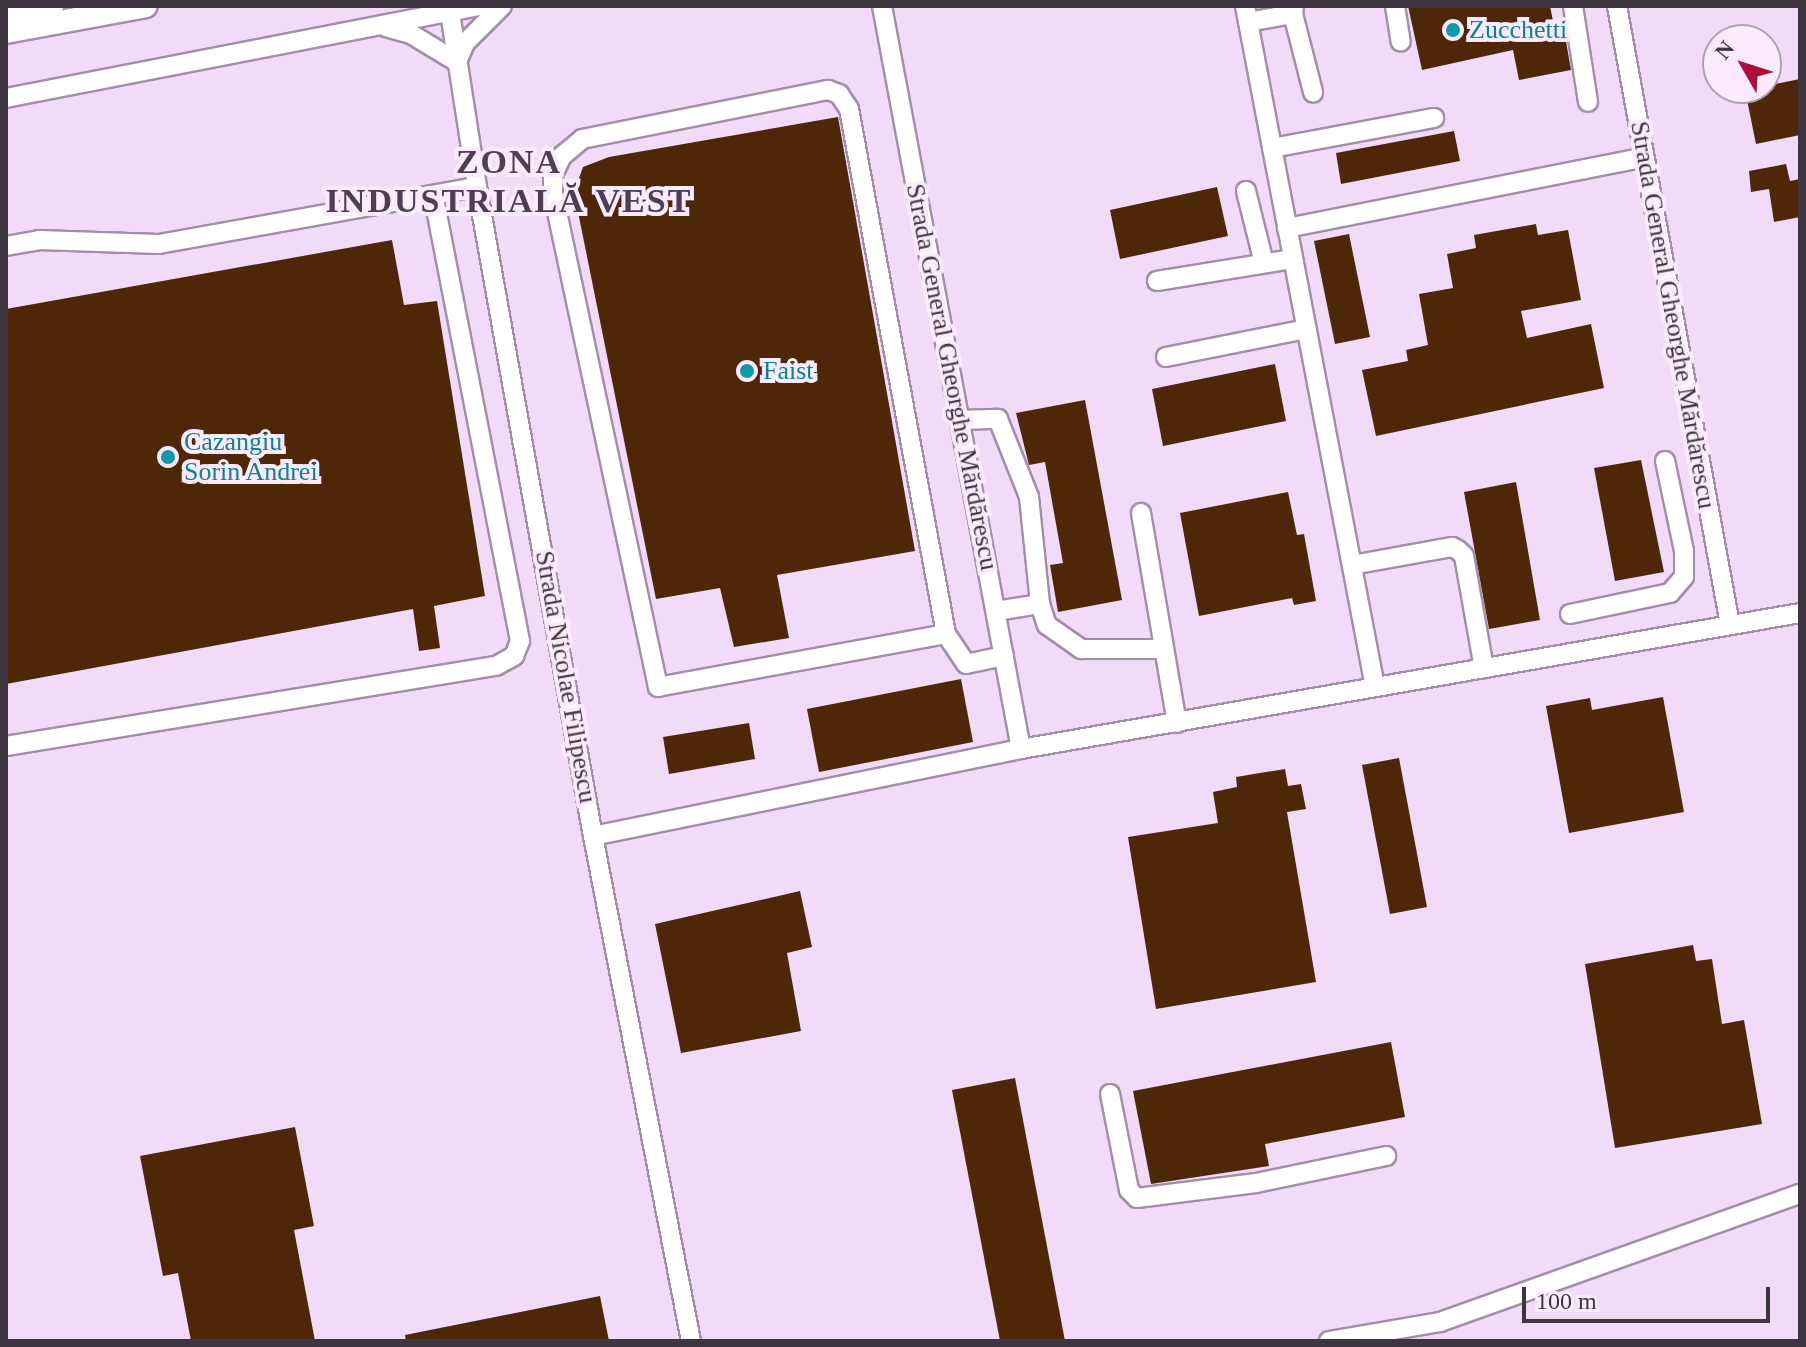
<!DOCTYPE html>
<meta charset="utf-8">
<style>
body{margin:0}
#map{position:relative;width:1806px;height:1347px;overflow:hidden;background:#f1dbf8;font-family:Georgia,serif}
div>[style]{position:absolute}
.building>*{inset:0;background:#4e2708}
.roads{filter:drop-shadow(2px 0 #a38ea9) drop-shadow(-2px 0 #a38ea9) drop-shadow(0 2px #a38ea9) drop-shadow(0 -2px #a38ea9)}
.minor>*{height:18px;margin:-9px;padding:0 9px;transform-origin:9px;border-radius:9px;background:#fff}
.major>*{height:22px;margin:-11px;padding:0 11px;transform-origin:11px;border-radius:11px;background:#fff}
.dots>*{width:22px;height:22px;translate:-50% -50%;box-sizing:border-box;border:4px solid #f9ebfd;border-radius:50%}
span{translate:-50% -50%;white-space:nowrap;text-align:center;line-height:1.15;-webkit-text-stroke:8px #f9ebfd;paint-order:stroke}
.culture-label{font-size:26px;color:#0d838f}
.left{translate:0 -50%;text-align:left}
.street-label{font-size:26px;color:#3d3540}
.district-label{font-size:34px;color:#4f3d55;font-weight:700;letter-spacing:2px}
.frame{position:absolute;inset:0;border:8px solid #3d3540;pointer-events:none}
.north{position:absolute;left:1702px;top:24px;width:80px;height:80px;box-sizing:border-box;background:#f9ebfd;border:2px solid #aea2b1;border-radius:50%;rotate:309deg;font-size:22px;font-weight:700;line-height:32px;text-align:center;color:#3d3540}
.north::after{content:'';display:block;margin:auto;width:28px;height:36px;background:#a8103a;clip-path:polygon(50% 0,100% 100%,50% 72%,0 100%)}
.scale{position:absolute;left:1522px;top:1287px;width:248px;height:36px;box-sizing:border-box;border:4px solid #3d3540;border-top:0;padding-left:10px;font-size:24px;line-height:28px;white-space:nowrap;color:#3d3540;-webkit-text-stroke:6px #f9ebfd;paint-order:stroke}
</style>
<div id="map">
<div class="building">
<div style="clip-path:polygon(1408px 6px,1550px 6px,1554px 26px,1563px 24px,1571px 70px,1519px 80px,1513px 50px,1422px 70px)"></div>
<div style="clip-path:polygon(1800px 79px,1800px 135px,1756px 144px,1745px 90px)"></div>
<div style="clip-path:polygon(838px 117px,915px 551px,777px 575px,789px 638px,734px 647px,720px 588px,656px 599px,574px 192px,583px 167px,609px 157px)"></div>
<div style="clip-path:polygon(1454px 131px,1460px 161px,1341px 184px,1336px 153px)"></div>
<div style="clip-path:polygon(1786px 164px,1790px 181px,1800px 179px,1800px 217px,1774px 222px,1769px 189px,1751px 192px,1749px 171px)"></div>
<div style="clip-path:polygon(1217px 187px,1228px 236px,1120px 259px,1110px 210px)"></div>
<div style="clip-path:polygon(1536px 224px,1538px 235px,1568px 230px,1581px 300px,1521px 311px,1527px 338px,1591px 324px,1604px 388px,1376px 436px,1362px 370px,1408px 361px,1406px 350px,1428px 345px,1419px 294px,1453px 288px,1447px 254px,1476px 248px,1474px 235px)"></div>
<div style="clip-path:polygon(1349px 234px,1370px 337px,1335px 344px,1314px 241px)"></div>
<div style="clip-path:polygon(392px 240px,404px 305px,437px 301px,485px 596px,434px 606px,440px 648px,419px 651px,413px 609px,6px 684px,6px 309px)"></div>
<div style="clip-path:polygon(1275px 364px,1286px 421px,1163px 446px,1152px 389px)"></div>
<div style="clip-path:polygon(1085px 400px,1122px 600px,1058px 612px,1050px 565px,1063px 563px,1045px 462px,1029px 465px,1016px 413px)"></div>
<div style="clip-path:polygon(1641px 460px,1664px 572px,1615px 581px,1594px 468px)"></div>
<div style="clip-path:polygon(1516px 482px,1540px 620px,1489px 629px,1464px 492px)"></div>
<div style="clip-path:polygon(1288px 492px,1297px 535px,1304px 534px,1316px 601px,1294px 605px,1292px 598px,1199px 616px,1180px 513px)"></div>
<div style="clip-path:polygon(961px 679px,973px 742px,819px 772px,807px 709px)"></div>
<div style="clip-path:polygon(1663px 697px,1684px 812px,1569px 833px,1546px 706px,1590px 698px,1592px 710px)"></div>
<div style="clip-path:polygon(749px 723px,755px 759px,669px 774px,663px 737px)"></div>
<div style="clip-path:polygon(1399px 758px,1427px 907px,1390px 914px,1362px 765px)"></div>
<div style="clip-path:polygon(1285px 769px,1288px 786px,1301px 784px,1306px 809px,1287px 812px,1316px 982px,1156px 1009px,1128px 837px,1218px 823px,1213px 792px,1237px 787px,1236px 777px)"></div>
<div style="clip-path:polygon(800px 891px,812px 947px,787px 953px,801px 1031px,681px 1053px,655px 924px)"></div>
<div style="clip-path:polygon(1693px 945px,1696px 961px,1712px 959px,1722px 1024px,1744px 1020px,1762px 1124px,1615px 1148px,1585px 964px)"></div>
<div style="clip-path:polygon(1391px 1042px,1405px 1117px,1265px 1144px,1269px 1166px,1151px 1184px,1133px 1091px)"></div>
<div style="clip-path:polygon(1015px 1078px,1065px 1341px,1000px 1341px,952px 1090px)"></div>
<div style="clip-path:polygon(295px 1127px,314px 1226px,294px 1230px,315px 1341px,191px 1341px,178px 1273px,163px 1276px,140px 1156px)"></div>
<div style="clip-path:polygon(600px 1296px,609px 1341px,406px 1341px,405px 1335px)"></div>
</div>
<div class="roads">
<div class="minor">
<div style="left:449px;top:6px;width:183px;rotate:81.2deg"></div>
<div style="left:477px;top:187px;width:659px;rotate:79.87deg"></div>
<div style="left:593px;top:836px;width:514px;rotate:79.02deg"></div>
<div style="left:882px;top:6px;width:756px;rotate:79.4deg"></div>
<div style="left:1245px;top:6px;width:693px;rotate:79.19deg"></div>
<div style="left:1395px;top:6px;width:36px;rotate:81deg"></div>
<div style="left:1573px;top:6px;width:97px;rotate:81.1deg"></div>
<div style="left:1617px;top:6px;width:629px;rotate:79.65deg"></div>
<div style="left:1293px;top:14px;width:81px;rotate:75.6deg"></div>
<div style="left:1248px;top:22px;width:46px;rotate:-10.1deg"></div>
<div style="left:1293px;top:14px;width:8px;rotate:-83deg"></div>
<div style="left:386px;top:27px;width:26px;rotate:16deg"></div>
<div style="left:411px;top:34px;width:54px;rotate:31.3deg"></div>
<div style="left:457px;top:62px;width:21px;rotate:-67deg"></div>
<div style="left:465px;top:43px;width:52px;rotate:-45deg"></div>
<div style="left:6px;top:98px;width:482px;rotate:-11deg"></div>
<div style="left:1272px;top:148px;width:165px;rotate:-10.5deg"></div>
<div style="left:1246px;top:191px;width:74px;rotate:76deg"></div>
<div style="left:1287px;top:228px;width:364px;rotate:-11.2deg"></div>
<div style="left:6px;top:246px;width:34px;rotate:-10deg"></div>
<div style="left:39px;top:240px;width:120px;rotate:1.9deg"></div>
<div style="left:159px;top:244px;width:323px;rotate:-10.2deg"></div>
<div style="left:1157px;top:281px;width:138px;rotate:-9.2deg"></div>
<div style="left:1166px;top:357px;width:143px;rotate:-11.3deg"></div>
<div style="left:961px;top:420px;width:37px;rotate:-2deg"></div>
<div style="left:998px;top:419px;width:84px;rotate:68.3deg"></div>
<div style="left:1029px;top:497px;width:108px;rotate:84.1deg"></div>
<div style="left:1040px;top:604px;width:22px;rotate:72deg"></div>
<div style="left:1047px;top:625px;width:42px;rotate:35.2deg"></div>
<div style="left:1081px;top:649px;width:82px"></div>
<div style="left:1141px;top:513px;width:213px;rotate:80.3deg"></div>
<div style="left:1352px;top:565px;width:102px;rotate:-10.2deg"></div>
<div style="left:1452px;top:547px;width:7px;rotate:27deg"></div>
<div style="left:1458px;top:550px;width:8px;rotate:45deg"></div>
<div style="left:1464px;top:556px;width:114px;rotate:79.9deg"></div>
<div style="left:996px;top:611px;width:45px;rotate:-9deg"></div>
<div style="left:1570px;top:614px;width:102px;rotate:-11.9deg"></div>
<div style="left:1670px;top:593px;width:21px;rotate:-49deg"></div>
<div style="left:1684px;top:577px;width:26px;rotate:-90deg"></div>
<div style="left:1684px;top:551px;width:92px;rotate:-101.9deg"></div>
<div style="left:946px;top:634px;width:293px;rotate:169.6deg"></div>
<div style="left:658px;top:687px;width:505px;rotate:-102deg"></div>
<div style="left:553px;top:193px;width:18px;rotate:-90deg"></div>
<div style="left:553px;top:175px;width:21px;rotate:-65deg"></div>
<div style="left:562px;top:156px;width:26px;rotate:-40deg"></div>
<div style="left:582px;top:139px;width:251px;rotate:-11.3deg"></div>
<div style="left:828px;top:90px;width:12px;rotate:20deg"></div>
<div style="left:839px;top:94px;width:18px;rotate:56deg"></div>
<div style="left:849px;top:109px;width:534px;rotate:79.53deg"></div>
<div style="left:946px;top:634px;width:36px;rotate:56deg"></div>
<div style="left:966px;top:664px;width:39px;rotate:-12deg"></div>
<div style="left:6px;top:746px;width:496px;rotate:-9.3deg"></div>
<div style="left:496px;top:666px;width:21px;rotate:-29deg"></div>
<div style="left:514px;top:656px;width:16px;rotate:-68deg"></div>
<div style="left:520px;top:641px;width:454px;rotate:-101deg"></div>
<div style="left:593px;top:836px;width:437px;rotate:-11.5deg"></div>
<div style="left:1021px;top:749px;width:791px;rotate:-9.9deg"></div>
<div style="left:1110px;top:1094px;width:98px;rotate:78.8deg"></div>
<div style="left:1129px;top:1190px;width:11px;rotate:45deg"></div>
<div style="left:1137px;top:1198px;width:120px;rotate:-7.2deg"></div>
<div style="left:1256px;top:1183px;width:133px;rotate:-11.7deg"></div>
<div style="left:1329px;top:1341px;width:113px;rotate:-9.7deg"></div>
<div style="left:1440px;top:1322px;width:382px;rotate:-19.6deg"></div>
</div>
<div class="major">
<div style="left:6px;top:15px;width:47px;rotate:-11.1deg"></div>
<div style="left:6px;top:32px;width:142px;rotate:-10.5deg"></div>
</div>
</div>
<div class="dots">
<div style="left:1453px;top:30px;background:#0f9aa8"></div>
<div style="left:747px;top:371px;background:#0f9aa8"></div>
<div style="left:168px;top:457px;background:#0f9aa8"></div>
</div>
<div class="culture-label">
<span class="left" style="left:1469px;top:30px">Zucchetti</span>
<span class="left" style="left:763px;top:371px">Faist</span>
<span class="left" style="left:184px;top:457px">Cazangiu<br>Sorin Andrei</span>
</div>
<div class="street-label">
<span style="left:1673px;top:315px;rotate:80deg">Strada General Gheorghe Mărdărescu</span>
<span style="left:952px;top:377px;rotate:79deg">Strada General Gheorghe Mărdărescu</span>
<span style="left:566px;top:677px;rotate:80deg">Strada Nicolae Filipescu</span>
</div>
<div class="district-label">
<span style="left:509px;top:181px">ZONA<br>INDUSTRIALĂ VEST</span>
</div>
<div class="frame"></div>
<div class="north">N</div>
<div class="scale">100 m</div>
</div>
